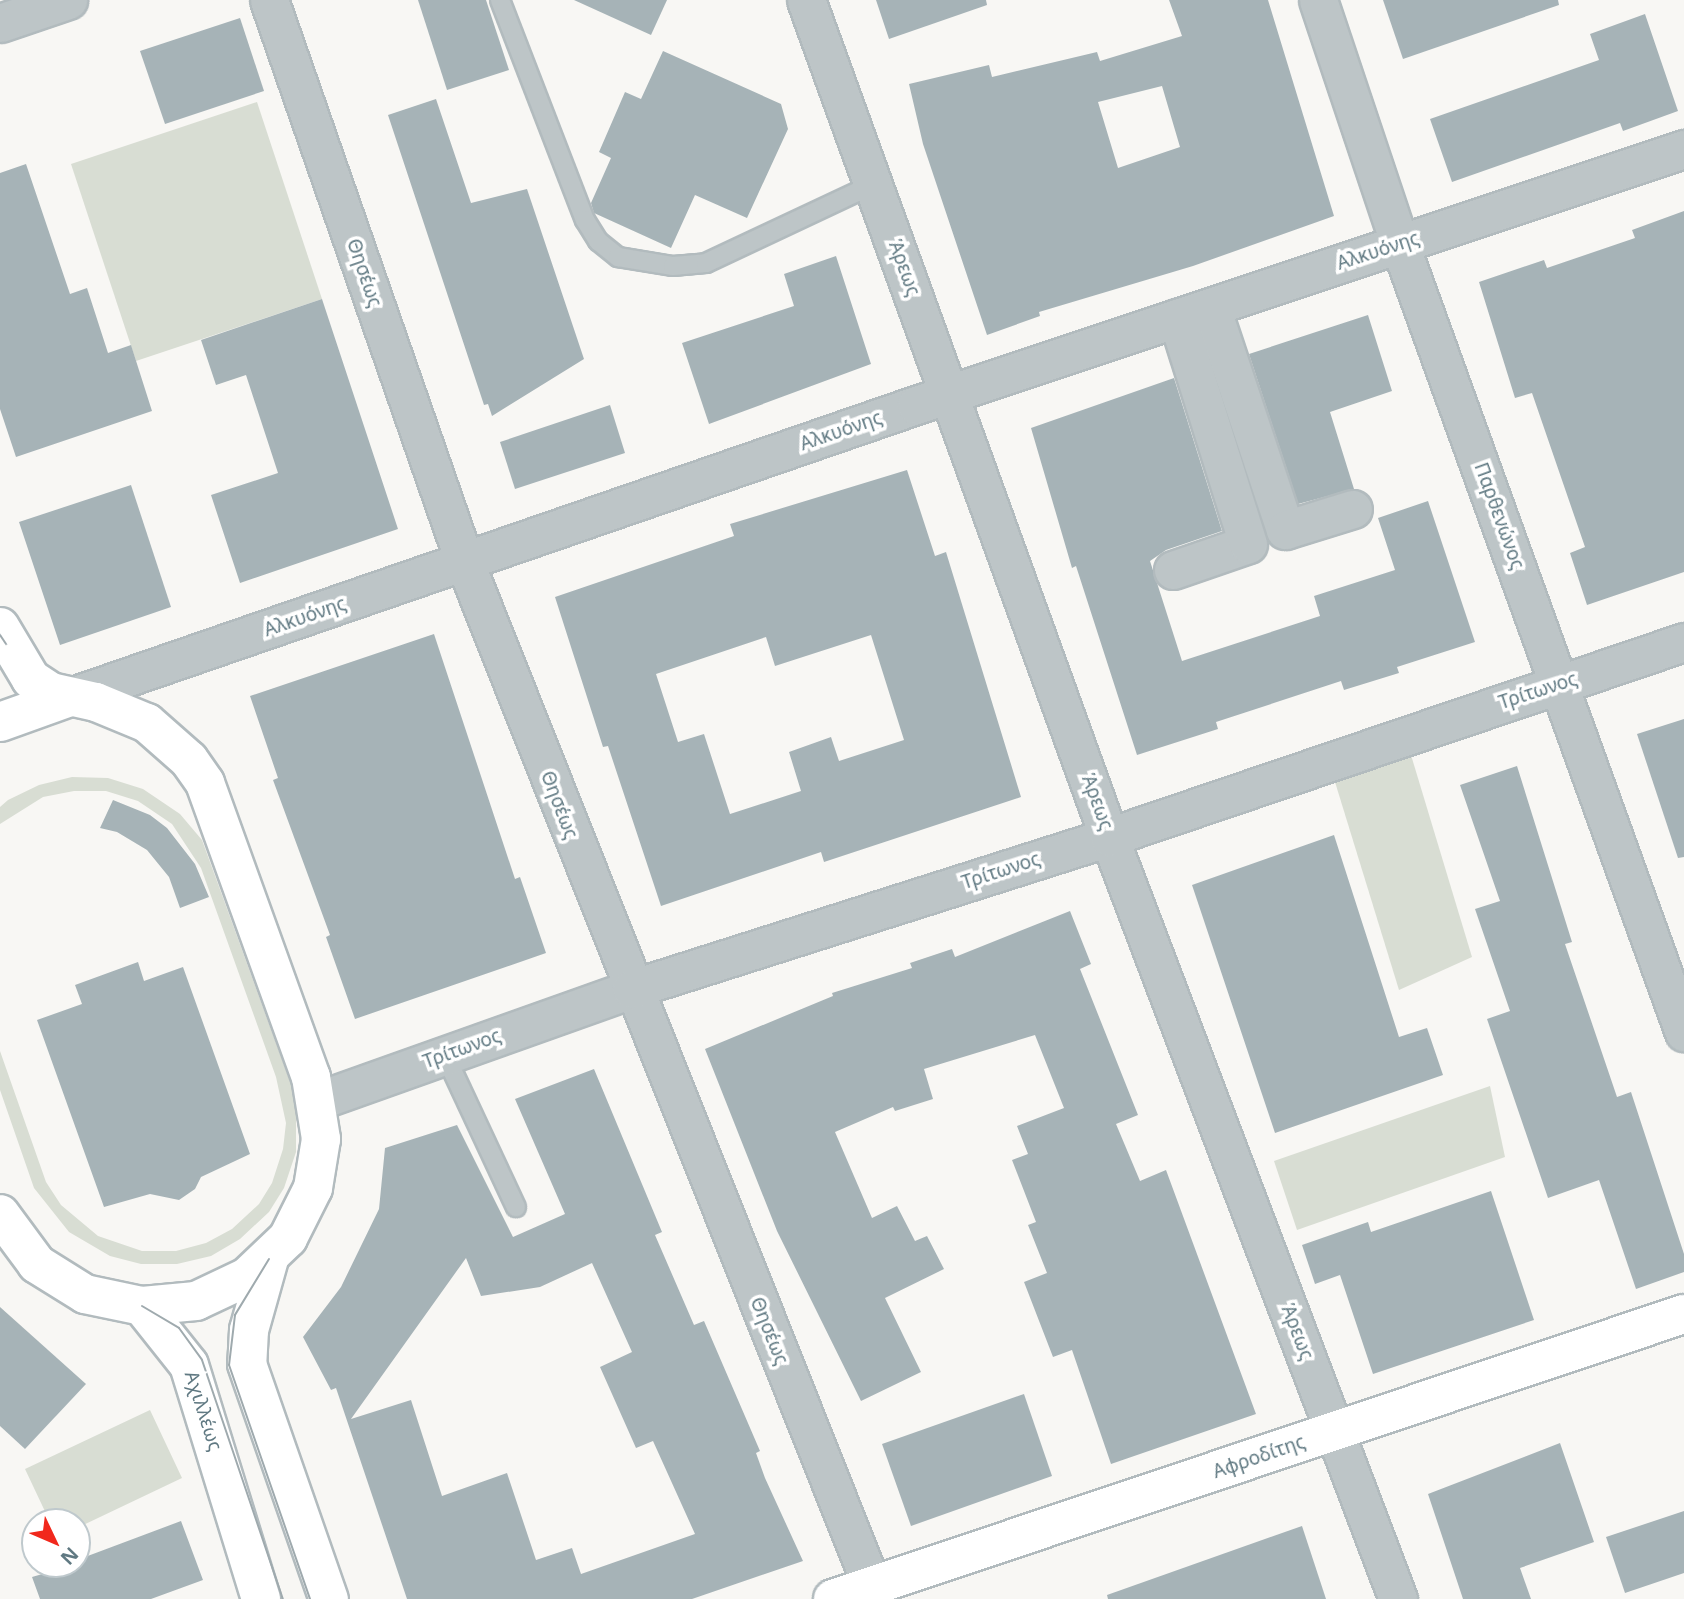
<!DOCTYPE html>
<meta charset="utf-8">
<style>
body{margin:0}
#map{position:relative;width:1684px;height:1599px;overflow:hidden;background:#f8f7f4;font-family:"Noto Sans",sans-serif}
div>[style]{position:absolute}
.green>*{inset:0;background:#d8ddd3}
.building>*{inset:0;background:#a6b3b7}
.roads{filter:drop-shadow(2px 0 #b2bbbe) drop-shadow(-2px 0 #b2bbbe) drop-shadow(0 2px #b2bbbe) drop-shadow(0 -2px #b2bbbe)}
.lane>*{height:18px;margin:-9px;padding:0 9px;transform-origin:9px;border-radius:9px;background:#bdc5c7}
.street>*{height:37px;margin:-18.5px;padding:0 18.5px;transform-origin:18.5px;border-radius:18.5px;background:#bdc5c7}
.secondary>*{height:38px;margin:-19px;padding:0 19px;transform-origin:19px;border-radius:19px;background:#fff}
.tram>*{height:2px;margin:-1px;padding:0 1px;transform-origin:1px;border-radius:1px;background:#9faaae}
span{translate:-50% -50%;white-space:nowrap;text-align:center;line-height:1.15;-webkit-text-stroke:7px #fff;paint-order:stroke}
.street-label{font-size:19px;color:#607982}
.north{position:absolute;left:21px;top:1508px;width:70px;height:70px;box-sizing:border-box;background:#fff;border:2px solid #bfc9cd;border-radius:50%;rotate:134deg;font-size:19px;font-weight:700;line-height:28px;text-align:center;color:#607982}
.north::after{content:'';display:block;margin:auto;width:24px;height:32px;background:#f1281c;clip-path:polygon(50% 0,100% 100%,50% 72%,0 100%)}
</style>
<div id="map">
<div class="green">
<div style="clip-path:polygon(257px 102px,322px 299px,136px 361px,71px 164px)"></div>
<div style="clip-path:polygon(1411px 755px,1472px 957px,1399px 990px,1335px 782px)"></div>
<div style="clip-path:polygon(72px 777px,108px 778px,143px 789px,180px 814px,202px 840px,296px 1098px,296px 1152px,284px 1188px,269px 1212px,240px 1239px,211px 1256px,177px 1264px,141px 1264px,110px 1256px,69px 1232px,34px 1188px,0 1090px,0 1051px,46px 1182px,61px 1205px,98px 1236px,142px 1251px,176px 1251px,206px 1243px,232px 1229px,259px 1204px,272px 1183px,283px 1149px,286px 1123px,276px 1077px,201px 868px,172px 824px,138px 801px,106px 791px,74px 791px,43px 797px,0 824px,0 807px,8px 800px,39px 785px)"></div>
<div style="clip-path:polygon(1490px 1086px,1505px 1157px,1297px 1230px,1274px 1161px)"></div>
<div style="clip-path:polygon(150px 1410px,182px 1478px,77px 1528px,77px 1522px,50px 1522px,25px 1469px)"></div>
</div>
<div class="building">
<div style="clip-path:polygon(418px 0,486px 0,509px 70px,447px 90px)"></div>
<div style="clip-path:polygon(574px 0,667px 0,651px 35px)"></div>
<div style="clip-path:polygon(876px 0,986px 0,987px 5px,889px 39px)"></div>
<div style="clip-path:polygon(evenodd,1169px 0,1268px 0,1334px 216px,1193px 266px,1039px 312px,1040px 316px,987px 335px,923px 144px,909px 84px,989px 65px,992px 77px,1097px 52px,1100px 61px,1182px 36px,1169px 0,1162px 86px,1180px 147px,1118px 168px,1098px 102px,1162px 86px)"></div>
<div style="clip-path:polygon(1383px 0,1558px 0,1559px 5px,1403px 59px)"></div>
<div style="clip-path:polygon(1645px 14px,1678px 111px,1623px 131px,1620px 123px,1452px 182px,1430px 119px,1599px 60px,1590px 34px)"></div>
<div style="clip-path:polygon(240px 18px,264px 91px,165px 124px,140px 51px)"></div>
<div style="clip-path:polygon(663px 51px,781px 104px,788px 129px,747px 218px,695px 195px,671px 248px,594px 213px,591px 203px,611px 158px,599px 152px,625px 92px,641px 99px)"></div>
<div style="clip-path:polygon(436px 99px,471px 203px,527px 189px,584px 359px,492px 416px,488px 404px,484px 405px,388px 115px)"></div>
<div style="clip-path:polygon(26px 164px,70px 294px,87px 288px,108px 353px,131px 345px,152px 411px,16px 457px,0 409px,0 173px)"></div>
<div style="clip-path:polygon(1684px 211px,1684px 572px,1587px 605px,1570px 553px,1585px 547px,1532px 393px,1515px 398px,1479px 282px,1544px 260px,1547px 268px,1635px 238px,1632px 230px)"></div>
<div style="clip-path:polygon(836px 256px,871px 364px,709px 424px,682px 343px,794px 306px,784px 274px)"></div>
<div style="clip-path:polygon(322px 299px,398px 529px,240px 583px,211px 495px,278px 473px,246px 375px,216px 385px,201px 340px)"></div>
<div style="clip-path:polygon(1368px 315px,1392px 391px,1330px 412px,1354px 489px,1298px 504px,1249px 354px)"></div>
<div style="clip-path:polygon(1174px 378px,1222px 531px,1166px 550px,1150px 561px,1182px 661px,1320px 616px,1314px 596px,1395px 570px,1378px 518px,1428px 501px,1475px 642px,1397px 667px,1399px 673px,1344px 690px,1341px 681px,1216px 722px,1218px 729px,1137px 755px,1076px 566px,1072px 568px,1031px 428px)"></div>
<div style="clip-path:polygon(610px 405px,625px 453px,515px 489px,500px 442px)"></div>
<div style="clip-path:polygon(evenodd,907px 470px,935px 556px,946px 552px,1021px 797px,824px 862px,821px 852px,661px 906px,608px 746px,603px 747px,555px 597px,734px 536px,730px 524px,907px 470px,871px 635px,904px 740px,839px 761px,831px 737px,789px 752px,801px 791px,730px 814px,704px 734px,678px 742px,656px 674px,766px 637px,775px 666px,871px 635px)"></div>
<div style="clip-path:polygon(131px 485px,171px 607px,60px 645px,19px 522px)"></div>
<div style="clip-path:polygon(434px 634px,515px 879px,520px 877px,546px 953px,355px 1019px,326px 937px,330px 935px,273px 780px,278px 778px,250px 696px)"></div>
<div style="clip-path:polygon(1684px 719px,1684px 857px,1678px 858px,1637px 734px)"></div>
<div style="clip-path:polygon(1517px 766px,1572px 942px,1565px 944px,1617px 1097px,1631px 1092px,1684px 1254px,1684px 1272px,1636px 1289px,1599px 1180px,1548px 1198px,1487px 1019px,1510px 1011px,1475px 909px,1500px 901px,1460px 785px)"></div>
<div style="clip-path:polygon(113px 800px,150px 815px,167px 828px,195px 864px,209px 897px,180px 908px,169px 877px,147px 850px,117px 832px,100px 828px)"></div>
<div style="clip-path:polygon(1334px 835px,1399px 1037px,1427px 1028px,1443px 1075px,1275px 1133px,1192px 885px)"></div>
<div style="clip-path:polygon(1070px 911px,1091px 964px,1080px 969px,1138px 1115px,1116px 1124px,1140px 1181px,1166px 1170px,1256px 1414px,1111px 1464px,1072px 1350px,1053px 1357px,1024px 1282px,1047px 1273px,1028px 1225px,1036px 1222px,1012px 1160px,1028px 1154px,1017px 1126px,1064px 1108px,1035px 1035px,924px 1069px,933px 1099px,895px 1111px,893px 1107px,835px 1132px,872px 1218px,897px 1206px,915px 1241px,927px 1236px,944px 1269px,885px 1298px,921px 1372px,861px 1401px,777px 1231px,705px 1049px,833px 996px,832px 993px,912px 968px,910px 963px,952px 949px,955px 957px)"></div>
<div style="clip-path:polygon(138px 962px,144px 981px,183px 967px,250px 1154px,201px 1177px,195px 1189px,179px 1200px,150px 1194px,104px 1207px,37px 1020px,82px 1004px,75px 985px)"></div>
<div style="clip-path:polygon(evenodd,594px 1069px,662px 1232px,655px 1235px,694px 1325px,704px 1321px,760px 1451px,756px 1453px,765px 1478px,803px 1561px,692px 1599px,407px 1599px,336px 1388px,331px 1390px,303px 1337px,341px 1287px,379px 1209px,385px 1148px,457px 1125px,513px 1237px,565px 1214px,515px 1099px,594px 1069px,466px 1258px,481px 1296px,540px 1287px,592px 1263px,632px 1352px,600px 1367px,636px 1448px,653px 1441px,695px 1534px,581px 1574px,572px 1548px,536px 1560px,507px 1473px,442px 1496px,411px 1400px,351px 1419px,466px 1258px)"></div>
<div style="clip-path:polygon(1491px 1191px,1534px 1320px,1373px 1374px,1340px 1275px,1315px 1284px,1302px 1245px,1368px 1222px,1371px 1232px)"></div>
<div style="clip-path:polygon(0 1307px,86px 1384px,25px 1449px,0 1426px)"></div>
<div style="clip-path:polygon(1024px 1394px,1052px 1476px,911px 1526px,882px 1444px)"></div>
<div style="clip-path:polygon(1560px 1443px,1594px 1542px,1520px 1568px,1531px 1599px,1463px 1599px,1428px 1494px)"></div>
<div style="clip-path:polygon(1684px 1511px,1684px 1573px,1625px 1593px,1606px 1537px)"></div>
<div style="clip-path:polygon(181px 1521px,203px 1580px,151px 1599px,40px 1599px,32px 1577px,77px 1564px,77px 1560px)"></div>
<div style="clip-path:polygon(1302px 1526px,1326px 1599px,1108px 1599px,1107px 1595px)"></div>
</div>
<div class="roads">
<div class="lane">
<div style="left:500px;top:0;width:236px;rotate:68.9deg"></div>
<div style="left:585px;top:220px;width:25px;rotate:58deg"></div>
<div style="left:598px;top:241px;width:26px;rotate:39deg"></div>
<div style="left:618px;top:257px;width:56px;rotate:9.3deg"></div>
<div style="left:673px;top:266px;width:33px;rotate:-5deg"></div>
<div style="left:706px;top:263px;width:186px;rotate:-25.2deg"></div>
<div style="left:445px;top:1055px;width:168px;rotate:65deg"></div>
</div>
<div class="street">
<div style="left:269px;top:0;width:596px;rotate:70.81deg"></div>
<div style="left:465px;top:563px;width:1115px;rotate:68.31deg"></div>
<div style="left:806px;top:0;width:890px;rotate:70.1deg"></div>
<div style="left:1109px;top:837px;width:815px;rotate:69.23deg"></div>
<div style="left:1318px;top:0;width:258px;rotate:71.5deg"></div>
<div style="left:1400px;top:245px;width:837px;rotate:70.16deg"></div>
<div style="left:0;top:23px;width:72px;rotate:-18.7deg"></div>
<div style="left:1211px;top:307px;width:235px;rotate:71.6deg"></div>
<div style="left:1285px;top:530px;width:71px;rotate:-17.2deg"></div>
<div style="left:1173px;top:570px;width:79px;rotate:-19.1deg"></div>
<div style="left:1248px;top:544px;width:237px;rotate:-107.4deg"></div>
<div style="left:67px;top:698px;width:898px;rotate:-19.04deg"></div>
<div style="left:916px;top:405px;width:810px;rotate:-18.43deg"></div>
<div style="left:317px;top:1101px;width:333px;rotate:-19.6deg"></div>
<div style="left:631px;top:989px;width:502px;rotate:-17.64deg"></div>
<div style="left:1109px;top:837px;width:607px;rotate:-18.73deg"></div>
</div>
<div class="secondary">
<div style="left:0;top:627px;width:61px;rotate:59.2deg"></div>
<div style="left:31px;top:679px;width:24px;rotate:33deg"></div>
<div style="left:51px;top:692px;width:46px;rotate:12.5deg"></div>
<div style="left:96px;top:702px;width:55px;rotate:22.4deg"></div>
<div style="left:147px;top:723px;width:56px;rotate:41.4deg"></div>
<div style="left:189px;top:760px;width:28px;rotate:55deg"></div>
<div style="left:205px;top:783px;width:313px;rotate:70.2deg"></div>
<div style="left:311px;top:1077px;width:63px;rotate:80.8deg"></div>
<div style="left:321px;top:1139px;width:50px;rotate:99.3deg"></div>
<div style="left:313px;top:1188px;width:56px;rotate:116.6deg"></div>
<div style="left:288px;top:1238px;width:57px;rotate:136.4deg"></div>
<div style="left:247px;top:1277px;width:56px;rotate:154.8deg"></div>
<div style="left:196px;top:1301px;width:54px;rotate:174.7deg"></div>
<div style="left:142px;top:1306px;width:58px;rotate:-168.1deg"></div>
<div style="left:85px;top:1294px;width:57px;rotate:-148deg"></div>
<div style="left:37px;top:1264px;width:62px;rotate:-126.5deg"></div>
<div style="left:0;top:722px;width:71px;rotate:-19.7deg"></div>
<div style="left:269px;top:1259px;width:74px;rotate:105.7deg"></div>
<div style="left:249px;top:1330px;width:34px;rotate:93deg"></div>
<div style="left:247px;top:1364px;width:249px;rotate:70.8deg"></div>
<div style="left:142px;top:1306px;width:75px;rotate:51.5deg"></div>
<div style="left:189px;top:1365px;width:245px;rotate:72.9deg"></div>
<div style="left:833px;top:1599px;width:897px;rotate:-18.52deg"></div>
</div>
</div>
<div class="tram">
<div style="left:0;top:635px;width:11px;rotate:56deg"></div>
<div style="left:269px;top:1259px;width:66px;rotate:121.3deg"></div>
<div style="left:235px;top:1315px;width:50px;rotate:96.8deg"></div>
<div style="left:229px;top:1365px;width:248px;rotate:70.9deg"></div>
<div style="left:142px;top:1306px;width:43px;rotate:30.7deg"></div>
<div style="left:179px;top:1328px;width:39px;rotate:54deg"></div>
<div style="left:202px;top:1360px;width:252px;rotate:71.3deg"></div>
</div>
<div class="street-label">
<span style="left:1378px;top:251px;rotate:-18deg">Αλκυόνης</span>
<span style="left:904px;top:268px;rotate:70deg">Άρεως</span>
<span style="left:364px;top:273px;rotate:71deg">Θησέως</span>
<span style="left:841px;top:431px;rotate:-19deg">Αλκυόνης</span>
<span style="left:1499px;top:516px;rotate:70deg">Παρθενώνος</span>
<span style="left:305px;top:617px;rotate:-19deg">Αλκυόνης</span>
<span style="left:1538px;top:691px;rotate:-18deg">Τρίτωνος</span>
<span style="left:1097px;top:802px;rotate:70deg">Άρεως</span>
<span style="left:559px;top:805px;rotate:69deg">Θησέως</span>
<span style="left:1001px;top:871px;rotate:-18deg">Τρίτωνος</span>
<span style="left:462px;top:1049px;rotate:-20deg">Τρίτωνος</span>
<span style="left:769px;top:1331px;rotate:68deg">Θησέως</span>
<span style="left:1297px;top:1332px;rotate:69deg">Άρεως</span>
<span style="left:203px;top:1411px;rotate:72deg">Αχιλλέως</span>
<span style="left:1259px;top:1457px;rotate:-19deg">Αφροδίτης</span>
</div>
<div class="north">N</div>
</div>
